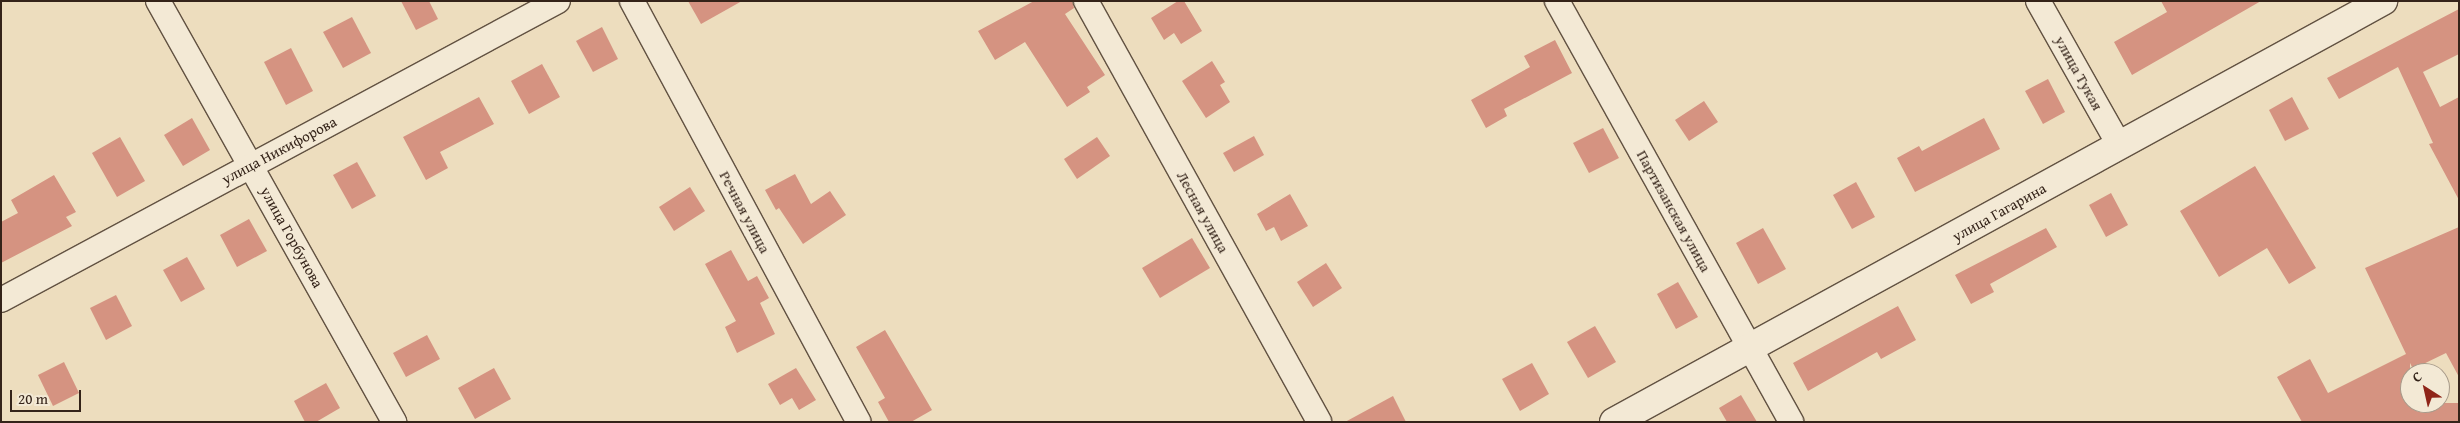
<!DOCTYPE html>
<meta charset="utf-8">
<style>
body{margin:0}
#map{position:relative;width:2460px;height:423px;overflow:hidden;background:#edddbe;font-family:"Gentium Book Plus",serif}
div>[style]{position:absolute}
.building>*{inset:0;background:#d59381}
.roads{filter:drop-shadow(1px 0 #625242) drop-shadow(-1px 0 #625242) drop-shadow(0 1px #625242) drop-shadow(0 -1px #625242)}
.minor>*{height:24px;margin:-12px;padding:0 12px;transform-origin:12px;border-radius:12px;background:#f3e9d5}
.secondary>*{height:28px;margin:-14px;padding:0 14px;transform-origin:14px;border-radius:14px;background:#f3e9d5}
span{translate:-50% -50%;white-space:nowrap;text-align:center;line-height:1.15;-webkit-text-stroke:5px #f3e9d5;paint-order:stroke}
.street-label{font-size:15px;color:#342319}
.frame{position:absolute;inset:0;border:2px solid #342319;pointer-events:none}
.north{position:absolute;left:2400px;top:363px;width:50px;height:50px;box-sizing:border-box;background:#f3e9d5;border:1px solid #a79a8a;border-radius:50%;rotate:325deg;font-size:14px;font-weight:700;line-height:20px;text-align:center;color:#342319}
.north::after{content:'';display:block;margin:auto;width:18px;height:22px;background:#8f2418;clip-path:polygon(50% 0,100% 100%,50% 72%,0 100%)}
.scale{position:absolute;left:10px;top:390px;width:71px;height:22px;box-sizing:border-box;border:2px solid #342319;border-top:0;padding-left:6px;font-size:15px;line-height:18px;white-space:nowrap;color:#342319;-webkit-text-stroke:4px #f3e9d5;paint-order:stroke}
</style>
<div id="map">
<div class="building">
<div style="clip-path:polygon(401px 1px,429px 1px,438px 19px,416px 30px)"></div>
<div style="clip-path:polygon(688px 1px,742px 1px,701px 24px)"></div>
<div style="clip-path:polygon(1034px 1px,1072px 1px,1074px 8px,1065px 14px,1105px 75px,1087px 87px,1090px 92px,1067px 107px,1025px 42px,995px 60px,978px 31px)"></div>
<div style="clip-path:polygon(1178px 1px,1184px 1px,1202px 31px,1181px 44px,1174px 33px,1164px 40px,1151px 18px)"></div>
<div style="clip-path:polygon(2161px 1px,2261px 1px,2132px 75px,2114px 42px,2167px 12px)"></div>
<div style="clip-path:polygon(2459px 9px,2459px 54px,2423px 72px,2440px 107px,2459px 97px,2459px 200px,2429px 144px,2433px 143px,2398px 67px,2339px 99px,2327px 78px)"></div>
<div style="clip-path:polygon(352px 17px,371px 53px,343px 68px,323px 32px)"></div>
<div style="clip-path:polygon(602px 27px,618px 59px,593px 72px,576px 41px)"></div>
<div style="clip-path:polygon(1555px 40px,1572px 73px,1504px 109px,1507px 116px,1486px 128px,1471px 100px,1530px 67px,1524px 56px)"></div>
<div style="clip-path:polygon(291px 48px,313px 91px,286px 105px,264px 62px)"></div>
<div style="clip-path:polygon(1212px 61px,1225px 82px,1220px 85px,1230px 102px,1206px 118px,1182px 81px)"></div>
<div style="clip-path:polygon(542px 64px,560px 97px,529px 114px,511px 81px)"></div>
<div style="clip-path:polygon(2048px 79px,2065px 112px,2043px 124px,2025px 91px)"></div>
<div style="clip-path:polygon(479px 97px,494px 124px,440px 152px,448px 168px,426px 180px,403px 137px)"></div>
<div style="clip-path:polygon(2292px 97px,2309px 129px,2285px 141px,2269px 110px)"></div>
<div style="clip-path:polygon(1704px 101px,1718px 122px,1689px 141px,1675px 120px)"></div>
<div style="clip-path:polygon(192px 118px,210px 150px,183px 166px,164px 135px)"></div>
<div style="clip-path:polygon(1984px 118px,2000px 149px,1915px 192px,1897px 158px,1919px 146px,1922px 151px)"></div>
<div style="clip-path:polygon(1603px 128px,1619px 158px,1589px 173px,1573px 143px)"></div>
<div style="clip-path:polygon(1254px 136px,1264px 155px,1234px 172px,1223px 153px)"></div>
<div style="clip-path:polygon(120px 137px,145px 181px,117px 197px,92px 153px)"></div>
<div style="clip-path:polygon(1097px 137px,1110px 156px,1077px 179px,1064px 159px)"></div>
<div style="clip-path:polygon(357px 162px,376px 196px,352px 209px,333px 175px)"></div>
<div style="clip-path:polygon(2255px 166px,2316px 268px,2289px 284px,2267px 248px,2219px 277px,2180px 211px)"></div>
<div style="clip-path:polygon(795px 174px,811px 204px,830px 191px,846px 215px,803px 244px,779px 208px,776px 210px,765px 190px)"></div>
<div style="clip-path:polygon(54px 175px,76px 212px,66px 217px,72px 226px,1px 263px,1px 222px,18px 213px,11px 200px)"></div>
<div style="clip-path:polygon(1856px 182px,1875px 217px,1852px 229px,1833px 195px)"></div>
<div style="clip-path:polygon(690px 187px,705px 211px,674px 231px,659px 207px)"></div>
<div style="clip-path:polygon(2111px 193px,2128px 225px,2106px 237px,2089px 205px)"></div>
<div style="clip-path:polygon(1290px 194px,1308px 226px,1281px 241px,1274px 227px,1266px 231px,1257px 214px)"></div>
<div style="clip-path:polygon(249px 219px,267px 251px,237px 267px,220px 235px)"></div>
<div style="clip-path:polygon(2459px 227px,2459px 377px,2446px 353px,2413px 369px,2410px 363px,2410px 403px,2459px 403px,2459px 422px,2302px 422px,2277px 377px,2310px 359px,2328px 393px,2406px 354px,2365px 268px)"></div>
<div style="clip-path:polygon(1763px 228px,1786px 269px,1758px 284px,1736px 243px)"></div>
<div style="clip-path:polygon(2046px 228px,2057px 247px,1990px 284px,1994px 292px,1971px 304px,1955px 275px)"></div>
<div style="clip-path:polygon(1192px 238px,1210px 268px,1160px 298px,1142px 268px)"></div>
<div style="clip-path:polygon(731px 250px,748px 281px,757px 276px,769px 298px,760px 303px,775px 334px,737px 353px,725px 327px,736px 321px,705px 264px)"></div>
<div style="clip-path:polygon(187px 257px,205px 289px,181px 302px,163px 270px)"></div>
<div style="clip-path:polygon(1326px 263px,1342px 288px,1313px 307px,1297px 282px)"></div>
<div style="clip-path:polygon(1678px 282px,1698px 317px,1676px 329px,1657px 294px)"></div>
<div style="clip-path:polygon(116px 295px,132px 326px,106px 340px,90px 308px)"></div>
<div style="clip-path:polygon(1898px 306px,1916px 340px,1881px 359px,1877px 352px,1808px 391px,1793px 363px)"></div>
<div style="clip-path:polygon(1595px 326px,1616px 362px,1588px 378px,1567px 342px)"></div>
<div style="clip-path:polygon(885px 330px,932px 410px,911px 422px,889px 422px,878px 402px,885px 398px,856px 347px)"></div>
<div style="clip-path:polygon(427px 335px,440px 359px,406px 377px,393px 353px)"></div>
<div style="clip-path:polygon(64px 362px,79px 393px,53px 406px,38px 375px)"></div>
<div style="clip-path:polygon(1532px 363px,1549px 394px,1520px 411px,1502px 379px)"></div>
<div style="clip-path:polygon(494px 368px,511px 399px,475px 419px,458px 388px)"></div>
<div style="clip-path:polygon(796px 368px,816px 400px,799px 410px,792px 398px,780px 405px,768px 384px)"></div>
<div style="clip-path:polygon(326px 383px,340px 408px,316px 422px,305px 422px,294px 401px)"></div>
<div style="clip-path:polygon(1741px 395px,1757px 422px,1727px 422px,1719px 408px)"></div>
<div style="clip-path:polygon(1393px 396px,1406px 422px,1345px 422px)"></div>
</div>
<div class="roads">
<div class="minor">
<div style="left:158px;top:1px;width:483px;rotate:60.7deg"></div>
<div style="left:632px;top:1px;width:478px;rotate:61.7deg"></div>
<div style="left:1086px;top:1px;width:481px;rotate:61deg"></div>
<div style="left:1557px;top:1px;width:482px;rotate:60.9deg"></div>
<div style="left:2038px;top:1px;width:165px;rotate:60.6deg"></div>
<div style="left:1px;top:300px;width:632px;rotate:-28.23deg"></div>
</div>
<div class="secondary">
<div style="left:1614px;top:422px;width:877px;rotate:-28.7deg"></div>
</div>
</div>
<div class="street-label">
<span style="left:2079px;top:73px;rotate:61deg">улица Тукая</span>
<span style="left:279px;top:150px;rotate:-28deg">улица Никифорова</span>
<span style="left:1674px;top:211px;rotate:61deg">Партизанская улица</span>
<span style="left:745px;top:212px;rotate:62deg">Речная улица</span>
<span style="left:1203px;top:212px;rotate:61deg">Лесная улица</span>
<span style="left:1999px;top:212px;rotate:-29deg">улица Гагарина</span>
<span style="left:292px;top:237px;rotate:61deg">улица Горбунова</span>
</div>
<div class="frame"></div>
<div class="north">С</div>
<div class="scale">20 m</div>
</div>
